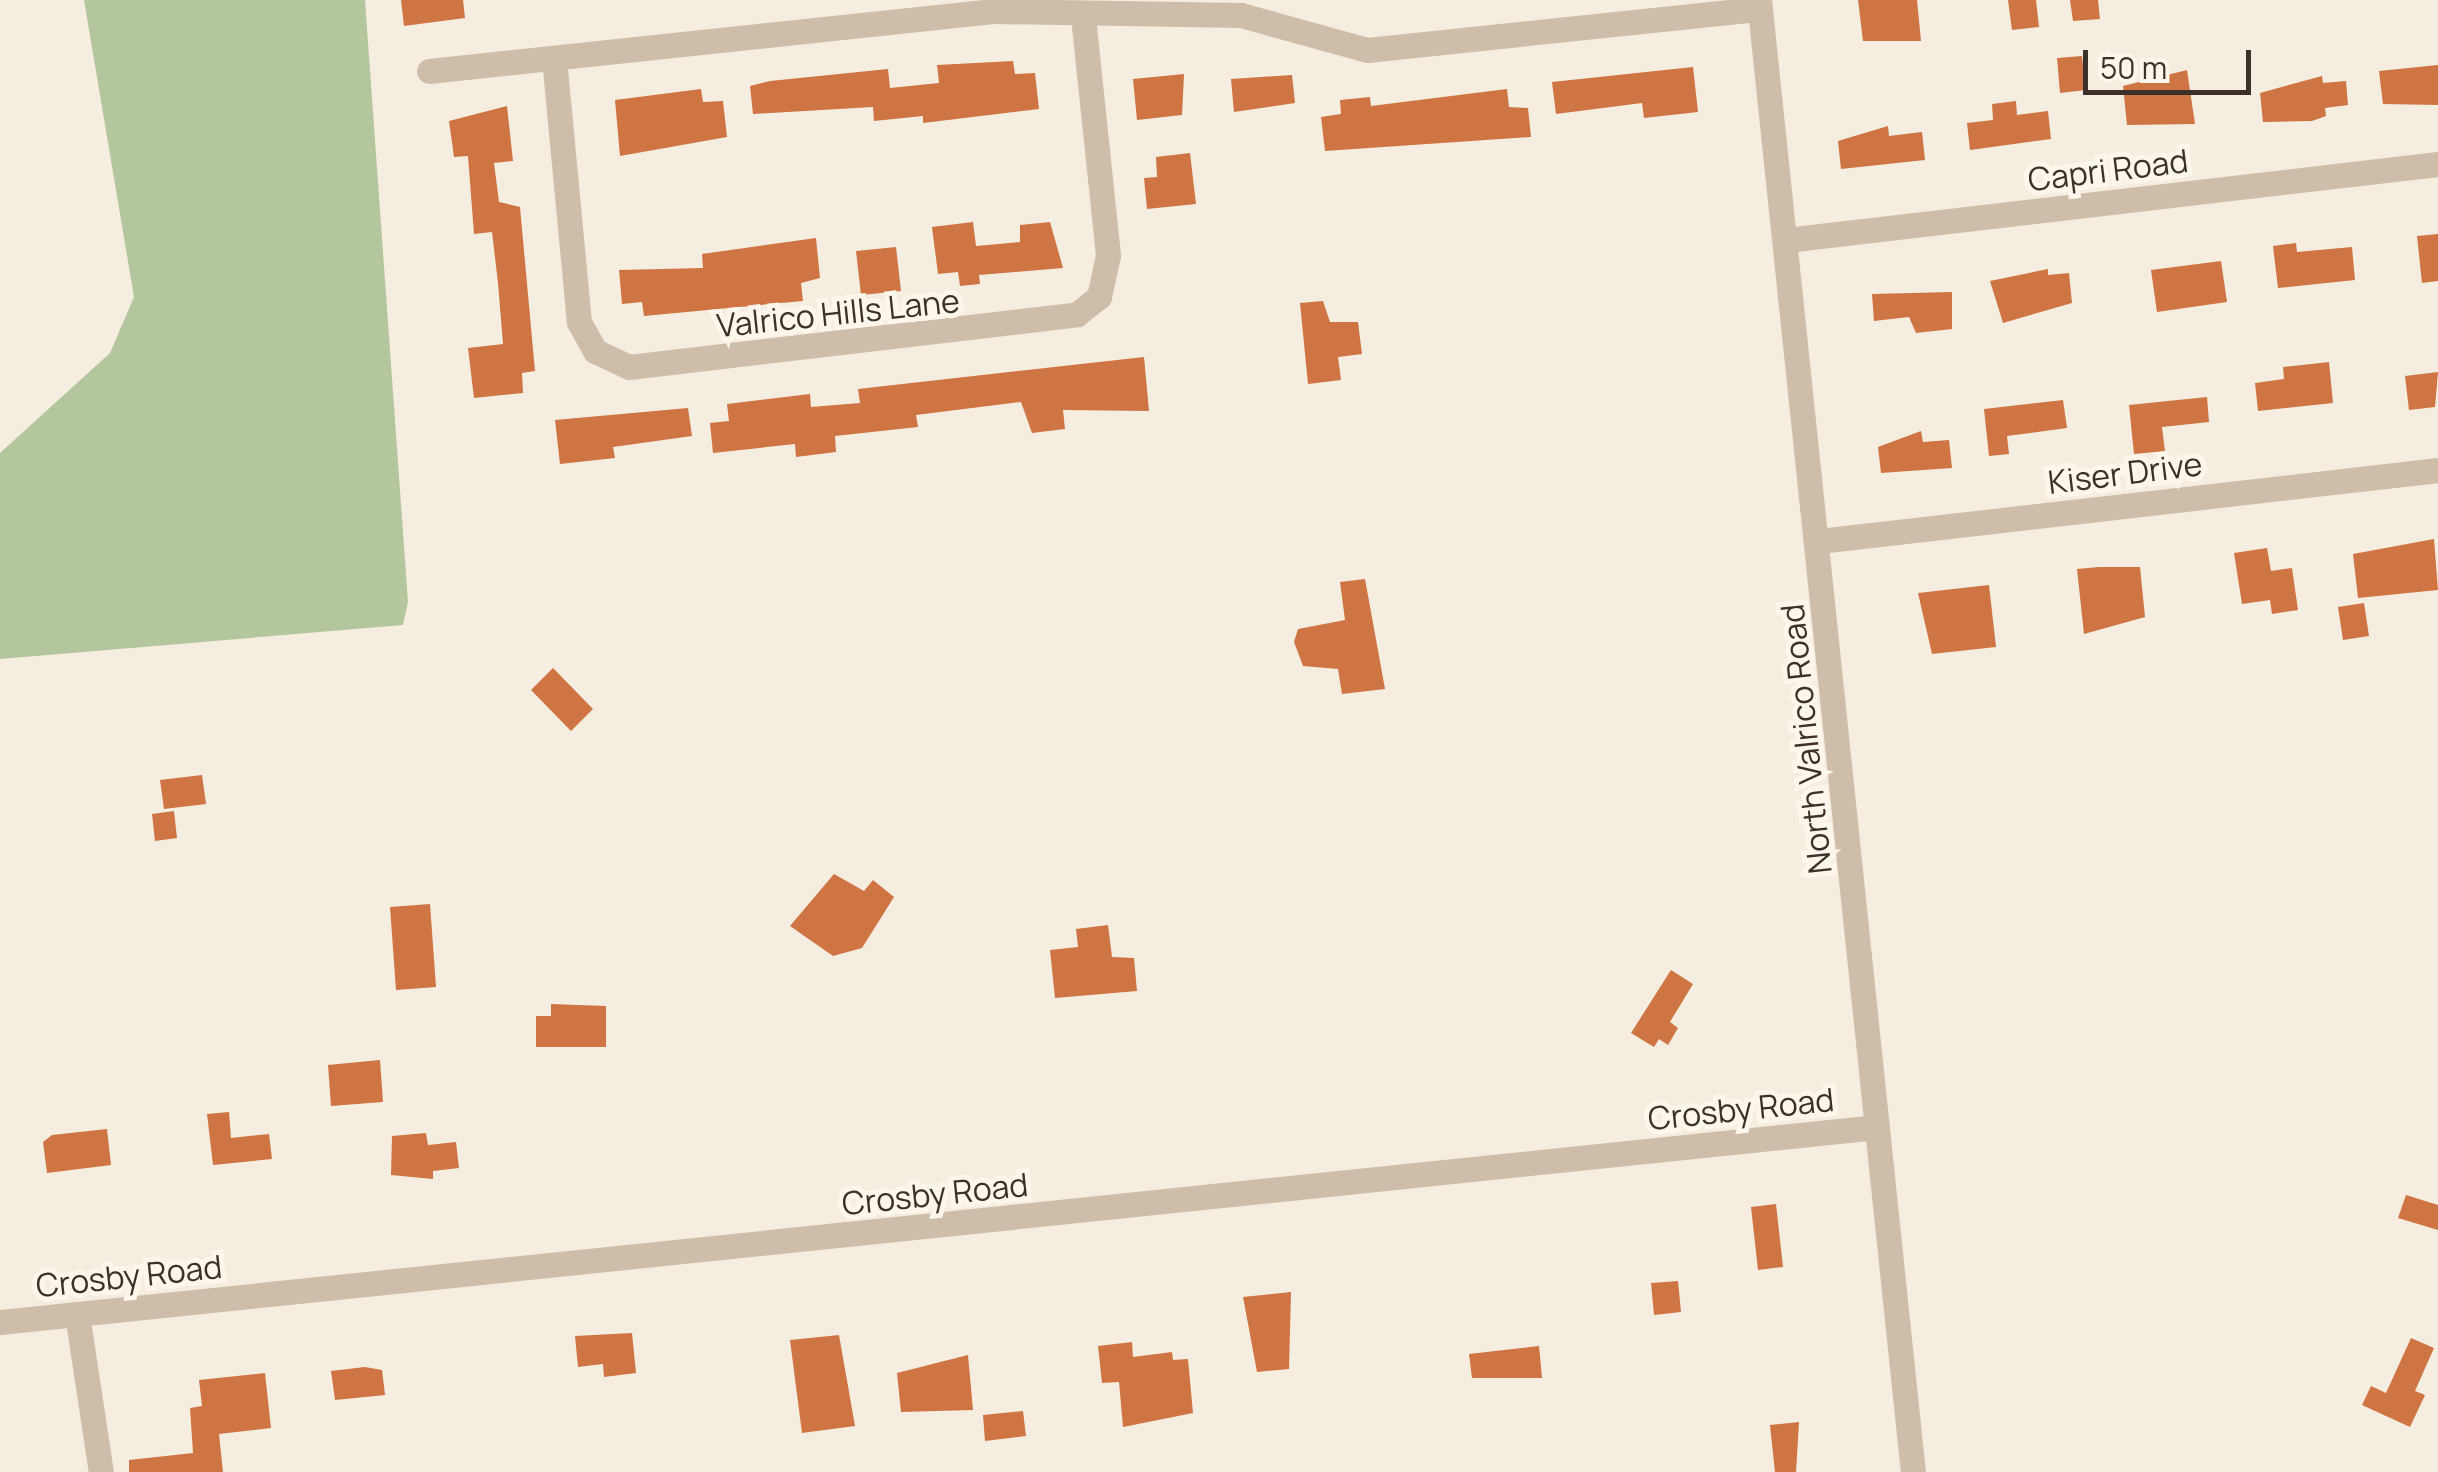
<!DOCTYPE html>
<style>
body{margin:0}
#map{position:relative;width:2438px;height:1472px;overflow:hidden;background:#f5eddf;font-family:Manrope,sans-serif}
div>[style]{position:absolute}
.green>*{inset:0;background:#b4c69d}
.building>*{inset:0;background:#cf7443}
.minor>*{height:25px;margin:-12.5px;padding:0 12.5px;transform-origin:12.5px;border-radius:12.5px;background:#cebea9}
span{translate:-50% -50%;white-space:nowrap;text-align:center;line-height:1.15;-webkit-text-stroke:10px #fcf6ec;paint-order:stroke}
.street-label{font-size:32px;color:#3b312a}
.scale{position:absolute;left:2083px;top:50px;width:168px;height:45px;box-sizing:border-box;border:5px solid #3b312a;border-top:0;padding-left:12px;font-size:30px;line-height:35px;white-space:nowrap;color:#3b312a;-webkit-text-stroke:8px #fcf6ec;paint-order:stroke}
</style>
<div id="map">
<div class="green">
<div style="clip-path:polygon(84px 0,365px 0,408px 602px,403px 625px,0 659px,0 453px,110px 353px,134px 297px)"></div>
</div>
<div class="building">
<div style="clip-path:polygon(401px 0,463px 0,465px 18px,404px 26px)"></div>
<div style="clip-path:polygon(1858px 0,1917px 0,1921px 41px,1863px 41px)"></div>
<div style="clip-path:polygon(2008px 0,2036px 0,2039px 27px,2012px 30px)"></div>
<div style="clip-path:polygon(2070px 0,2098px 0,2100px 19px,2073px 21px)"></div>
<div style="clip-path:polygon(2082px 56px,2086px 90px,2060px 93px,2057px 58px)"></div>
<div style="clip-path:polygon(1013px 61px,1015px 74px,1035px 73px,1039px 109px,923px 123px,923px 116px,874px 121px,873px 107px,753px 114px,750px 86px,770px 81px,888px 69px,890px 88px,939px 83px,937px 65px)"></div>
<div style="clip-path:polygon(2438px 65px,2438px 105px,2383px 104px,2379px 71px)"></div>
<div style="clip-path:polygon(1693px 67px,1698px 112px,1644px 118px,1642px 103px,1556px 114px,1552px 82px)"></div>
<div style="clip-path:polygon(2187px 70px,2195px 124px,2127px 125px,2123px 86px)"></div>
<div style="clip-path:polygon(1184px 74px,1182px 115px,1137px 120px,1133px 79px)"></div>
<div style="clip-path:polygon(1292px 75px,1295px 103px,1234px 112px,1231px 79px)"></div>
<div style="clip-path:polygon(2322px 76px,2323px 83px,2346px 81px,2348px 105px,2325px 108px,2326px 116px,2312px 121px,2263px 122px,2260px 93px)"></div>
<div style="clip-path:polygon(701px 89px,703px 102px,723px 101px,727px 137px,620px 156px,615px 100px)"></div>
<div style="clip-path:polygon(1507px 89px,1509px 107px,1528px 108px,1531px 137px,1325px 151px,1321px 117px,1341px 114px,1340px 100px,1370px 97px,1371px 106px)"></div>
<div style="clip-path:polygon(2016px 101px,2017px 115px,2048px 111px,2051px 139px,1970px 150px,1967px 123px,1993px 120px,1992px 104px)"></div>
<div style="clip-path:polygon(507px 106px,513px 161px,494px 163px,499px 202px,520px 207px,535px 371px,522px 373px,523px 393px,474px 398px,468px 348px,503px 344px,498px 283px,492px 232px,474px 234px,468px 156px,454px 157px,449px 121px)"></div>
<div style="clip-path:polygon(1888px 126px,1889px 136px,1922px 132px,1925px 160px,1841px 169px,1838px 141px)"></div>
<div style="clip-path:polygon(1190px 153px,1196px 204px,1147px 209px,1144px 178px,1157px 177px,1156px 157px)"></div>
<div style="clip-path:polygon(973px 222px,976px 246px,1020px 242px,1020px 225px,1050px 222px,1063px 268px,979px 275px,980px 284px,960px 286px,958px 272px,938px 274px,932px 227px)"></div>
<div style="clip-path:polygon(2438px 234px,2438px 281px,2422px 283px,2417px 236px)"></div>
<div style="clip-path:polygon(816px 238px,820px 278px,801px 283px,803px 301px,644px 316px,642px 302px,622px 304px,619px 270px,703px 268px,702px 254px)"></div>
<div style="clip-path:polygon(2296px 243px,2297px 252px,2352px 247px,2355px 280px,2278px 288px,2273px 246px)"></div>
<div style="clip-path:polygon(896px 247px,901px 291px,861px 295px,856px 251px)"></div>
<div style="clip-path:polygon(2221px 261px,2227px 302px,2157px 312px,2151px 270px)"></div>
<div style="clip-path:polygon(2048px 269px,2048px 275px,2069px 273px,2072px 303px,2003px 323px,1990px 281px)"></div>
<div style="clip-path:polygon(1952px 292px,1952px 329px,1916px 333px,1909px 317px,1874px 321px,1872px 294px)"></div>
<div style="clip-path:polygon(1323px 301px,1330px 322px,1358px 322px,1362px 354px,1338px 357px,1341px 380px,1308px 384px,1300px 303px)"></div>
<div style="clip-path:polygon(1144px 357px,1149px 411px,1063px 410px,1065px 429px,1032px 433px,1021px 402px,916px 415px,918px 427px,835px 436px,836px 452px,796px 457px,795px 444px,713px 453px,710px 423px,729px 421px,727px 404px,810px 394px,811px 407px,860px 403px,858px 389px)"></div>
<div style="clip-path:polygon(2329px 362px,2333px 403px,2258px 411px,2255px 383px,2284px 379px,2283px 367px)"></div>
<div style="clip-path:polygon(2438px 372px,2435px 407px,2409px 410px,2405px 376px)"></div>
<div style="clip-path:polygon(2207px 397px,2209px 422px,2162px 427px,2165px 451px,2134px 454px,2129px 405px)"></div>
<div style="clip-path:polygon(2063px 400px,2067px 428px,2007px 436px,2009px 454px,1989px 456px,1984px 409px)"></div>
<div style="clip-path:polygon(688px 408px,692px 436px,613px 447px,615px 458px,560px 464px,555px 420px)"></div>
<div style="clip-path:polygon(1921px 431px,1923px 442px,1949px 440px,1952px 468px,1881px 473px,1878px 447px)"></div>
<div style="clip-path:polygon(2434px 539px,2438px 590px,2358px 598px,2353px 554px)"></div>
<div style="clip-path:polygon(2267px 548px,2271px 571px,2292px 568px,2298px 610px,2272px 614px,2270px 600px,2242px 604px,2234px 553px)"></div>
<div style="clip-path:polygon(2099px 567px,2140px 567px,2145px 617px,2084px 634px,2077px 569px)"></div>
<div style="clip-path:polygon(1365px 579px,1385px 689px,1342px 694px,1338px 669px,1303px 666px,1294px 642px,1298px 629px,1345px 620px,1340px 582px)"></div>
<div style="clip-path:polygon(1989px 585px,1996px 647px,1932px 654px,1918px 593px)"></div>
<div style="clip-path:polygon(2364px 603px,2369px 636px,2343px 640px,2338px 607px)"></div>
<div style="clip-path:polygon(553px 668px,593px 709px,571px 731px,531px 690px)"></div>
<div style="clip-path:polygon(202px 775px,206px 804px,164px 809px,160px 780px)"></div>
<div style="clip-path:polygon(174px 811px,177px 838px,155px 841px,152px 814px)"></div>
<div style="clip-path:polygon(834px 874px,864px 891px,873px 880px,894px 897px,862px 948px,833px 956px,790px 926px)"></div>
<div style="clip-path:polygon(430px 904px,436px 987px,396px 990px,390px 907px)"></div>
<div style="clip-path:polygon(1108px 925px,1112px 957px,1134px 958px,1137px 991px,1055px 998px,1050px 950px,1078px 947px,1076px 929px)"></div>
<div style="clip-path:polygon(1671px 970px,1693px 984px,1670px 1022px,1678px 1028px,1668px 1045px,1659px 1039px,1654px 1047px,1631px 1033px)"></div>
<div style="clip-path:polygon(551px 1004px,606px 1006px,606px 1047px,536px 1047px,536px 1016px,551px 1016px)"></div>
<div style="clip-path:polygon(380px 1060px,383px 1102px,331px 1106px,328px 1065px)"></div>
<div style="clip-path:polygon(229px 1112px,231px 1138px,269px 1134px,272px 1159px,213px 1165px,207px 1114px)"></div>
<div style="clip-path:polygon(107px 1129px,111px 1165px,47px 1173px,43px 1142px,52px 1135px)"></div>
<div style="clip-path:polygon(426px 1133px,428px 1145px,456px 1142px,459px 1168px,433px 1171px,433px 1179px,391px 1175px,392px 1136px)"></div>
<div style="clip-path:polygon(2406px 1195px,2438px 1205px,2438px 1230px,2398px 1218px)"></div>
<div style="clip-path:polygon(1776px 1204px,1783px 1267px,1758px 1270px,1751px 1207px)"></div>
<div style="clip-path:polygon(1678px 1281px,1681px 1312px,1654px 1315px,1651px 1283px)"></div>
<div style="clip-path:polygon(1291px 1292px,1289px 1369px,1257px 1372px,1243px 1297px)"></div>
<div style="clip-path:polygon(632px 1333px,636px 1373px,604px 1377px,603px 1364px,578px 1367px,575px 1336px)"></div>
<div style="clip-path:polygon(839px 1335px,855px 1426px,802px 1433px,790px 1340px)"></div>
<div style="clip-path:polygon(2411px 1338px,2434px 1348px,2415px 1391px,2425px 1395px,2410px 1427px,2362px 1405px,2371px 1386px,2386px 1393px)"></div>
<div style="clip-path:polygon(1132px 1342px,1133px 1357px,1172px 1352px,1173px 1360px,1188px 1359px,1193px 1413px,1123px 1427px,1119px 1382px,1102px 1383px,1098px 1346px)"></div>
<div style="clip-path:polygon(1539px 1346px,1542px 1378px,1472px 1378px,1469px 1354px)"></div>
<div style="clip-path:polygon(968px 1355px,973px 1410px,901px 1412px,897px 1373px)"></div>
<div style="clip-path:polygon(365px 1367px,382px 1370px,385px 1395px,335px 1400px,331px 1371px)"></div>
<div style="clip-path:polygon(265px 1373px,271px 1428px,219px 1434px,223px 1472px,129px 1472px,129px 1460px,193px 1453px,190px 1408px,202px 1406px,199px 1380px)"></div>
<div style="clip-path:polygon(1023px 1411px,1026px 1436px,985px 1441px,983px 1415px)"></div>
<div style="clip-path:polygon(1799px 1422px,1796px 1472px,1775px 1472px,1770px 1425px)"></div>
</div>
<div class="minor">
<div style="left:1759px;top:0;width:1480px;rotate:84.03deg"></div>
<div style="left:554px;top:58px;width:265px;rotate:84.6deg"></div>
<div style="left:579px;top:322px;width:33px;rotate:61deg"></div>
<div style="left:595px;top:351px;width:38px;rotate:25deg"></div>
<div style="left:629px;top:367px;width:451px;rotate:-6.7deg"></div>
<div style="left:1077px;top:314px;width:28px;rotate:-38deg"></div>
<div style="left:1099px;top:297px;width:43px;rotate:-77.9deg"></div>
<div style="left:1108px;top:255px;width:240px;rotate:-96deg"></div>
<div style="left:429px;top:71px;width:567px;rotate:-6.07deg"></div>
<div style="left:993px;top:11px;width:248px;rotate:0.9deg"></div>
<div style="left:1241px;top:15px;width:131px;rotate:15.5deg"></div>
<div style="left:1367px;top:50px;width:395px;rotate:-6deg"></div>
<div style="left:1786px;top:240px;width:656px;rotate:-6.65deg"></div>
<div style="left:1819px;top:541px;width:623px;rotate:-6.54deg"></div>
<div style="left:77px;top:1314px;width:160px;rotate:81.4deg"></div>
<div style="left:0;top:1322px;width:1887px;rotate:-5.93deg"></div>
</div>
<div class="street-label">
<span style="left:2108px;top:170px;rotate:-7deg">Capri Road</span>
<span style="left:838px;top:313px;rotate:-6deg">Valrico Hills Lane</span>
<span style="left:2125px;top:473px;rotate:-7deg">Kiser Drive</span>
<span style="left:1806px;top:739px;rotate:-96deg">North Valrico Road</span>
<span style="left:1741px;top:1109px;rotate:-6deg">Crosby Road</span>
<span style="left:935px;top:1194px;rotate:-6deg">Crosby Road</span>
<span style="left:129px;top:1276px;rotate:-6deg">Crosby Road</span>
</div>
<div class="scale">50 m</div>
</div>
